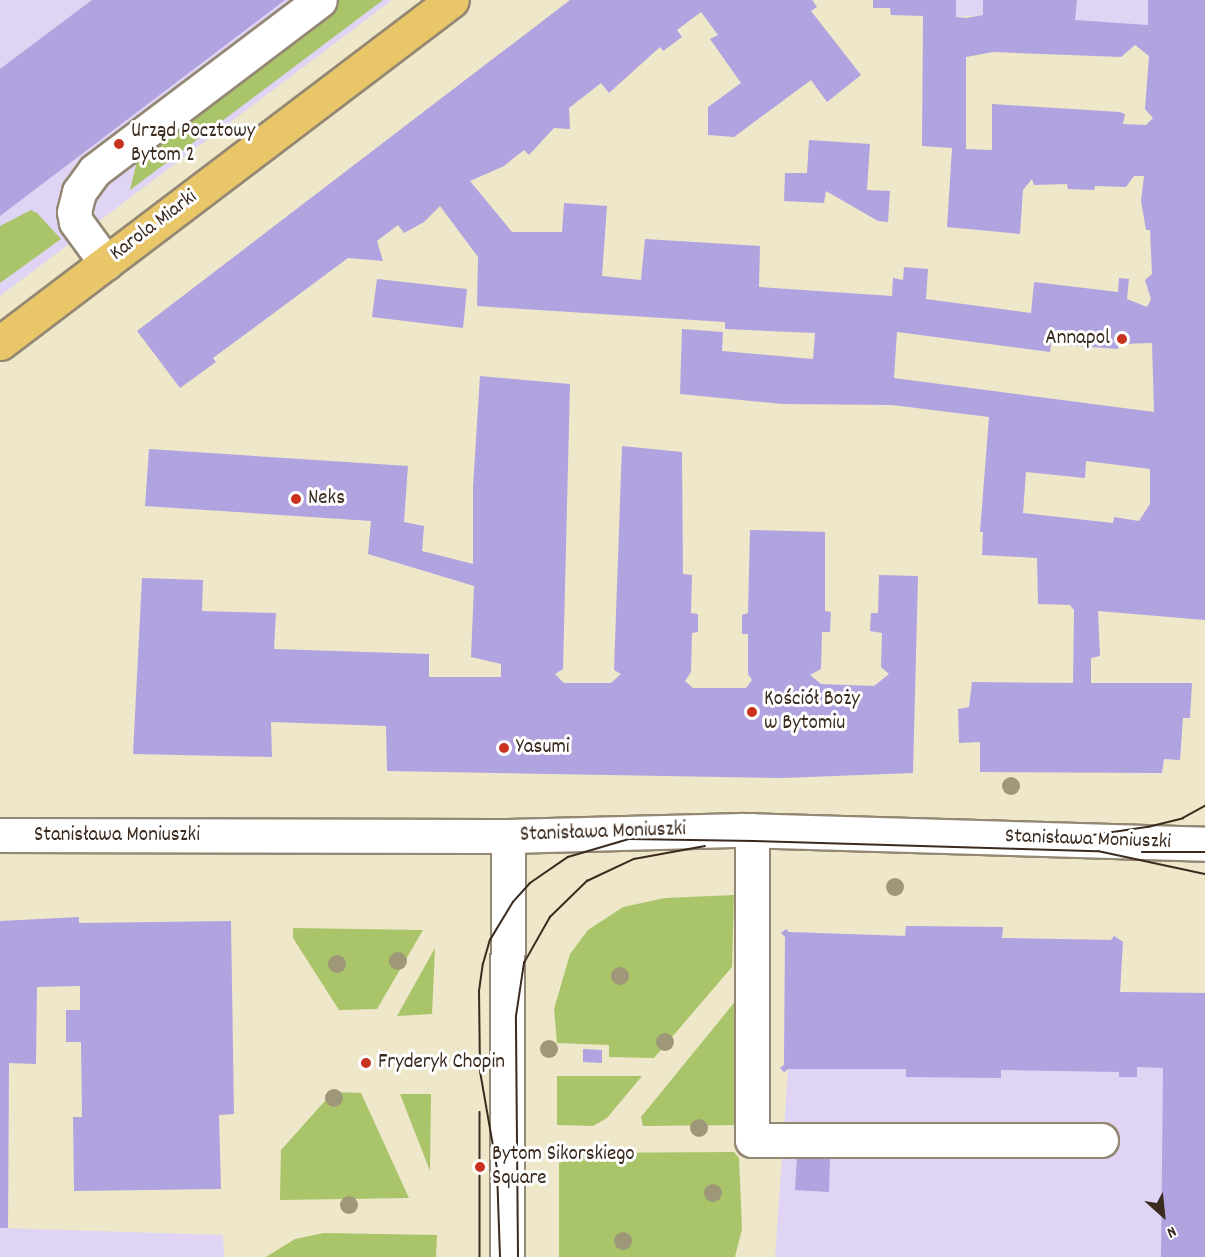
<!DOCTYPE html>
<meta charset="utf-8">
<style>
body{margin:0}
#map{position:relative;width:1205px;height:1257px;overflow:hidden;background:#eee7ca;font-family:Dekko,sans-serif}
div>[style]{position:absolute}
.built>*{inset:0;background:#e0d4f4}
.green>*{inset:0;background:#aac46a}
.building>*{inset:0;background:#b0a3e0}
.roads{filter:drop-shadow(2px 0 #948874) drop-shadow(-2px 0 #948874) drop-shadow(0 2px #948874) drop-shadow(0 -2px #948874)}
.minor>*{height:33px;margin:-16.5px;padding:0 16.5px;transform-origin:16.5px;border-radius:16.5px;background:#fff}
.major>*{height:33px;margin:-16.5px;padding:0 16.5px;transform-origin:16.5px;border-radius:16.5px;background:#e9c769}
.tram>*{height:1.5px;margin:-0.75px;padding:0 0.75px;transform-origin:0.75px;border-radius:0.75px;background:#3b2a1e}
.trees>*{width:18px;height:18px;margin:-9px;border-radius:50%;background:#9e9878}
.dots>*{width:16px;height:16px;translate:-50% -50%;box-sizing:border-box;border:3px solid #fff;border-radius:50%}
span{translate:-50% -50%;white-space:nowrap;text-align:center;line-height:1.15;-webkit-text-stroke:6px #fff;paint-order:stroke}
.poi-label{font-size:21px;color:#3b2a1e}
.left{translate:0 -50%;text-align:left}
.right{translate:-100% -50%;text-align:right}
.street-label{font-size:21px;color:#3b2a1e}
.north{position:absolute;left:1133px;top:1185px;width:60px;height:60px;-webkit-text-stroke:4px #fff;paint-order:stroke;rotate:153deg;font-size:16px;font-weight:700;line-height:24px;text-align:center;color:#3b2a1e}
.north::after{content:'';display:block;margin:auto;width:21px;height:27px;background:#3b2a1e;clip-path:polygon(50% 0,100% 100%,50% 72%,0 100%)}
</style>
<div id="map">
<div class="built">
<div style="clip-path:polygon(0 0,392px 0,0 296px)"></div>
<div style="clip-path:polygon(956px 0,1205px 0,1205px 30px,983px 15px,956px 17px)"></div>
<div style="clip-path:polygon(906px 926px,1003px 927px,1002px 938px,1111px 940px,1114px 936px,1123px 942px,1120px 992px,1205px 993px,1205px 1257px,775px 1257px,788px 1070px,784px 1072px,780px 1068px,784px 1065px,785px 937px,781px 933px,786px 929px,789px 932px,905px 936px)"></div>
<div style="clip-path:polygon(0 1228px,223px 1235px,224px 1257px,0 1257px)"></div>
</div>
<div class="green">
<div style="clip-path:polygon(339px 0,383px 0,130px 190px,137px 161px,153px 140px)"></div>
<div style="clip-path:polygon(31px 210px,37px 213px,61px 239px,0 283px,0 226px)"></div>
<div style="clip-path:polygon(734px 895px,732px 967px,654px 1058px,609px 1057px,609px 1045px,557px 1043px,554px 1009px,570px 954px,588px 930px,623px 907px,665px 898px)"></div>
<div style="clip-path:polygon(293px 928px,423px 930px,377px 1009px,339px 1010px,293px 938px)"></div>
<div style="clip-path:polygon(435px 948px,432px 1014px,397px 1016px)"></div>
<div style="clip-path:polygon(738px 998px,739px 1125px,643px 1126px,641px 1117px)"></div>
<div style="clip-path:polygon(557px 1076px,642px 1076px,607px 1118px,593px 1126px,557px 1125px)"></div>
<div style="clip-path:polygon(333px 1092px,361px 1093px,409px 1198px,280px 1200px,281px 1150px)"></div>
<div style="clip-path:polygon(400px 1094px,431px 1094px,430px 1171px)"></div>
<div style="clip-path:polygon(734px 1152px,739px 1158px,742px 1229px,735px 1257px,559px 1257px,559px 1158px,568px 1153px)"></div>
<div style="clip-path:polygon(324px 1233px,437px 1235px,436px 1257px,266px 1257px,295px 1239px)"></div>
</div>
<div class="building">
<div style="clip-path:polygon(92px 0,285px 0,0 216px,0 69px)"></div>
<div style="clip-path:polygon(evenodd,570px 0,812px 0,817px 7px,811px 11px,861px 75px,827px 102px,811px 80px,734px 137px,708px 135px,708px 107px,741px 83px,710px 39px,718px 35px,701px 12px,677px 30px,682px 37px,663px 51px,660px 47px,609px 93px,601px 83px,569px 108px,570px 129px,554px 128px,529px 155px,524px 150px,504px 166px,470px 181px,512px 232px,562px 232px,564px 203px,607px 206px,602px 276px,641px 280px,645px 239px,760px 246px,759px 287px,892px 296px,893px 278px,903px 280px,904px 267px,928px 269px,926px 299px,1031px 313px,1034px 282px,1118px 292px,1119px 278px,1129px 279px,1127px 299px,1147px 307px,1151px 299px,1145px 280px,1152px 274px,1150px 230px,1146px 230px,1141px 201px,1144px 176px,1134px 176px,1126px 187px,1095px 186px,1094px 190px,1068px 189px,1067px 184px,1034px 185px,1032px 179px,1023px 190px,1020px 234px,947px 227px,952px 148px,922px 146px,923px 16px,891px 15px,890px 8px,873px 8px,873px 0,956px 0,956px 17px,966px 18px,983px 15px,983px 0,1077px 0,1075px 20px,1148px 25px,1148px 0,1205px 0,1205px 620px,1098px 611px,1100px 656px,1091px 658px,1091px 683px,1192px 683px,1190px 718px,1183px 718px,1180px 760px,1164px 759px,1162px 773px,980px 772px,980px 742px,959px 743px,958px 709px,969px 707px,972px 682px,1073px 683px,1074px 610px,1070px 605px,1038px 604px,1037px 558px,982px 555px,983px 532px,980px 532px,989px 417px,892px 405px,783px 404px,680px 394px,682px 329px,723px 332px,722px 351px,813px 359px,815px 333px,725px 329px,725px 322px,477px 306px,478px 257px,440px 206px,424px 222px,404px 233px,398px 225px,377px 241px,383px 261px,348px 258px,213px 358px,216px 362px,180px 388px,137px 331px,570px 0,1135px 45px,1149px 56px,1145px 109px,1153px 118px,1146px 125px,1123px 124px,1125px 114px,1120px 112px,992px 104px,992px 150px,966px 149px,966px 57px,993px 52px,1121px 57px,1135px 45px,570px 0,897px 332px,1050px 352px,1051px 344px,1118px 349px,1119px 344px,1152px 343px,1154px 412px,894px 378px,897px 332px,570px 0,1086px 461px,1150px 469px,1150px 504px,1139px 521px,1114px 517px,1113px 523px,1023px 513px,1026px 472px,1085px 478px,1086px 461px)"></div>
<div style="clip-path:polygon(809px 140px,870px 144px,867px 190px,890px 191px,888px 222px,878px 221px,826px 191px,824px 203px,784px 201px,785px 173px,807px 173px)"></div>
<div style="clip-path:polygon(377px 279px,467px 289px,463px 328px,372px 317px)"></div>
<div style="clip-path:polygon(480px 376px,570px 384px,563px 669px,555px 674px,564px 683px,611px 683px,621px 674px,614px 670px,622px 446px,682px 452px,683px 574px,692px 575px,691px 613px,698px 614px,698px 632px,692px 633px,691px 672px,685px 681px,693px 688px,746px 688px,752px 680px,748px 674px,748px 634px,742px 634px,742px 615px,748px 613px,750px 530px,825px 532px,825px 611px,831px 612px,830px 632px,822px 632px,821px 669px,810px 675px,821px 684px,874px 686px,889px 674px,881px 667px,882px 633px,870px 631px,871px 613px,878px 613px,879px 575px,918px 576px,913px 773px,783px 778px,387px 771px,386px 726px,271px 722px,272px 757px,133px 754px,142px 578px,203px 580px,202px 611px,276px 613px,274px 649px,429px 654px,429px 677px,501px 677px,501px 664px,471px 657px,474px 586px,368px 554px,371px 521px,145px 506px,149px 449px,408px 466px,404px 522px,424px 526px,422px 551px,473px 564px,473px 487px)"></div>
<div style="clip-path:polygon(79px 917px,79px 923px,231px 921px,234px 1114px,219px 1115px,221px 1189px,74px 1191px,73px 1117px,82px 1117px,81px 1042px,66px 1042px,66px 1010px,80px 1010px,80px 986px,37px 987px,36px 1064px,9px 1063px,8px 1228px,0 1228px,0 921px)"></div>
<div style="clip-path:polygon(906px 926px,1003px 927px,1002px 938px,1111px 940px,1114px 936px,1123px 942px,1120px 992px,1205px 993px,1205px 1257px,1161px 1257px,1163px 1068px,1137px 1067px,1137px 1077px,1119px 1077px,1119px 1072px,1001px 1070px,1001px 1078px,906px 1077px,906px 1069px,788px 1069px,784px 1072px,780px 1068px,784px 1065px,785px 937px,781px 933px,786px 929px,789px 932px,905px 936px)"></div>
<div style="clip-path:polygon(583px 1049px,602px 1050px,602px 1063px,583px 1062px)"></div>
<div style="clip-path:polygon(797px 1155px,830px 1156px,829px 1192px,795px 1190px)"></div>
</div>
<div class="roads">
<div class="minor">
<div style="left:106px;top:263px;width:51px;rotate:-126.2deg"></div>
<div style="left:76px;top:222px;width:10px;rotate:-101deg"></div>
<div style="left:74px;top:212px;width:21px;rotate:-76deg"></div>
<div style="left:79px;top:192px;width:26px;rotate:-54deg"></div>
<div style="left:94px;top:171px;width:283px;rotate:-37.1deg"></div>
<div style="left:752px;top:830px;width:310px;rotate:90deg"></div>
<div style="left:752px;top:1140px;width:349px"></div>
<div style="left:0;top:835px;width:508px;rotate:0.11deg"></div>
<div style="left:508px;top:836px;width:234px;rotate:-1.5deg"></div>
<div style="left:742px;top:830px;width:463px;rotate:1.7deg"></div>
<div style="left:507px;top:1257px;width:421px;rotate:-89.9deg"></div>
</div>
<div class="major">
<div style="left:0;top:343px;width:567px;rotate:-37.19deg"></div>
</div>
</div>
<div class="tram">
<div style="left:1039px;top:843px;width:110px;rotate:-8.4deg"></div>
<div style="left:1148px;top:827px;width:36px;rotate:-14deg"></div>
<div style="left:1183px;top:818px;width:25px;rotate:-29deg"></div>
<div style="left:1142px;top:852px;width:63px"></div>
<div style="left:480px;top:1112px;width:145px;rotate:90deg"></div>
<div style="left:500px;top:1257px;width:88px;rotate:-92deg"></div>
<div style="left:497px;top:1169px;width:98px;rotate:-99.9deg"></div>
<div style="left:480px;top:1072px;width:81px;rotate:-90.7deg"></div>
<div style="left:479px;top:991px;width:27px;rotate:-82deg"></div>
<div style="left:483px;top:964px;width:25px;rotate:-74deg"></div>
<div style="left:490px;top:940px;width:44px;rotate:-58.8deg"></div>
<div style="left:513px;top:902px;width:25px;rotate:-48deg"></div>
<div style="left:530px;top:883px;width:46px;rotate:-34.4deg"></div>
<div style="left:568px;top:857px;width:64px;rotate:-16.4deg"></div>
<div style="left:629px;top:839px;width:125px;rotate:0.9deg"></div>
<div style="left:754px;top:841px;width:344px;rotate:1.7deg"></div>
<div style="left:1098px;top:851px;width:109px;rotate:12.1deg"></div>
<div style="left:518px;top:1257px;width:241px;rotate:-90.5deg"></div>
<div style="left:516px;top:1016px;width:54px;rotate:-81.4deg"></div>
<div style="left:524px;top:963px;width:53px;rotate:-60.5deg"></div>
<div style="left:550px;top:917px;width:52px;rotate:-44.2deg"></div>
<div style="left:587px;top:881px;width:52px;rotate:-25.1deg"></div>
<div style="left:634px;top:859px;width:72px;rotate:-10.4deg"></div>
</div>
<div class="trees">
<div style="left:1011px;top:786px"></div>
<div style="left:895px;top:887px"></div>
<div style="left:398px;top:961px"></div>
<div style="left:337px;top:964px"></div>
<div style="left:620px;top:976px"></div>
<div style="left:665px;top:1042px"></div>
<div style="left:549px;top:1049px"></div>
<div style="left:334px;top:1098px"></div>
<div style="left:699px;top:1128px"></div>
<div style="left:713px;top:1193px"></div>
<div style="left:349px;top:1205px"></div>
<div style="left:623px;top:1241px"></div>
</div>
<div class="dots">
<div style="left:119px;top:144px;background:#c8321e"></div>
<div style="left:1122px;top:339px;background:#c8321e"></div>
<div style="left:296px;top:499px;background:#c8321e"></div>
<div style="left:752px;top:712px;background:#c8321e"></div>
<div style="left:504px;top:748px;background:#c8321e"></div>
<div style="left:366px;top:1063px;background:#c8321e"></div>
<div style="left:480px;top:1167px;background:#c8321e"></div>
</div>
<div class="poi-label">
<span class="left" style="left:131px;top:144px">Urząd Pocztowy<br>Bytom 2</span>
<span class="right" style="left:1110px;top:339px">Annapol</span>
<span class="left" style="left:308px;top:499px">Neks</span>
<span class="left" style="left:764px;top:712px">Kościół Boży<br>w Bytomiu</span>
<span class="left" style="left:516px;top:748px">Yasumi</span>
<span class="left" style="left:378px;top:1063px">Fryderyk Chopin</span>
<span class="left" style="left:492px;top:1167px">Bytom Sikorskiego<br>Square</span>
</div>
<div class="street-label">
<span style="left:154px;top:226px;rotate:-37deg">Karola Miarki</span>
<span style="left:603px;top:833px;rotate:-2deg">Stanisława Moniuszki</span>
<span style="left:117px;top:836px">Stanisława Moniuszki</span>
<span style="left:1088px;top:840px;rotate:2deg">Stanisława Moniuszki</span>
</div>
<div class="north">N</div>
</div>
